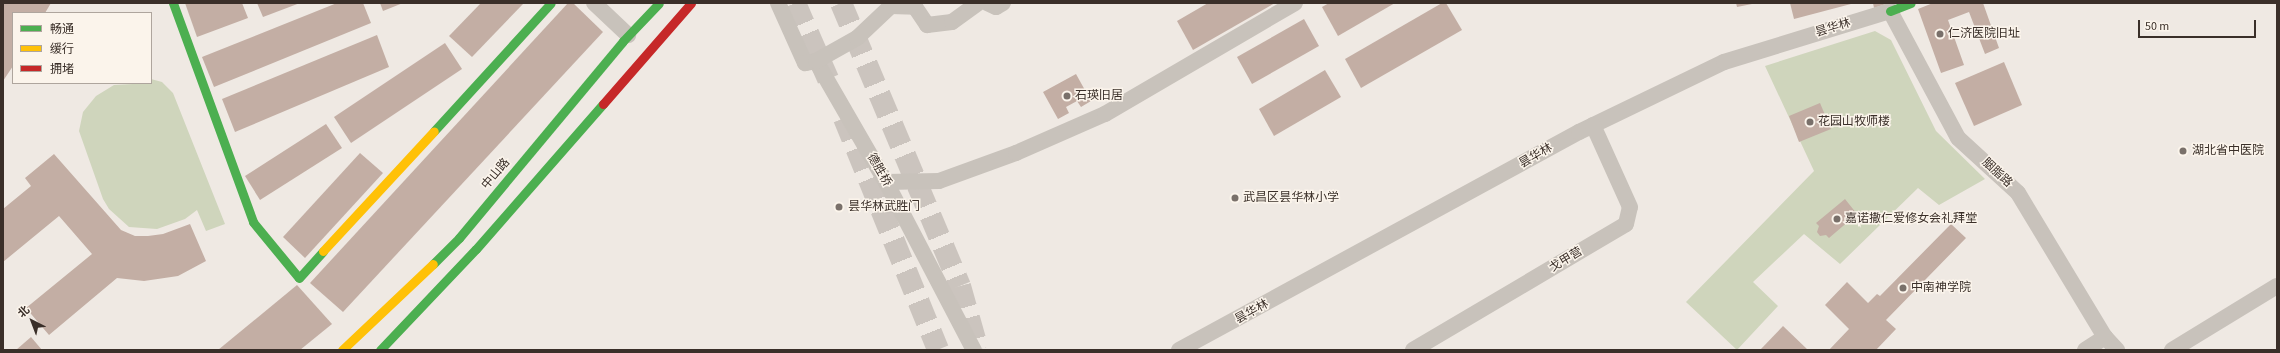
<!DOCTYPE html>
<meta charset="utf-8">
<style>
body{margin:0}
#map{position:relative;width:2280px;height:353px;overflow:hidden;background:#efe9e3;font-family:"Source Sans 3","Noto Sans SC",sans-serif}
div>[style]{position:absolute}
.green>*{inset:0;background:#cfd5bc}
.building>*{inset:0;background:#c3aea4}
.primary-tunnel>*{height:22px;margin-top:-11px;transform-origin:0;background:repeating-linear-gradient(90deg,#cbc4be 0 22px,transparent 0 33px)}
.street>*{height:16px;margin:-8px;padding:0 8px;transform-origin:8px;border-radius:8px;background:#c8c2bb}
.fast>*{height:9px;margin:-4.5px;padding:0 4.5px;transform-origin:4.5px;border-radius:4.5px;background:#4caf50}
.slow>*{height:9px;margin:-4.5px;padding:0 4.5px;transform-origin:4.5px;border-radius:4.5px;background:#ffc107}
.jam>*{height:9px;margin:-4.5px;padding:0 4.5px;transform-origin:4.5px;border-radius:4.5px;background:#c62828}
.dots>*{width:11px;height:11px;translate:-50% -50%;box-sizing:border-box;border:2px solid #fbf4eb;border-radius:50%}
span{translate:-50% -50%;white-space:nowrap;text-align:center;line-height:1.15;-webkit-text-stroke:3px #fbf4eb;paint-order:stroke}
.street-label{font-size:12px;color:#3a2f29}
.poi-label{font-size:12px;color:#3a2f29}
.left{translate:0 -50%;text-align:left}
.frame{position:absolute;inset:0;border:4px solid #3a2f29;pointer-events:none}
.legend{position:absolute;left:12px;top:12px;width:140px;height:72px;box-sizing:border-box;background:#fbf4eb;border:1px solid #aea59d;margin:0;padding:5px 7px;list-style:none;font-size:12px;color:#3a2f29}
.legend li{display:flex;align-items:center;gap:8px;height:20px}
.legend b{width:20px;border:1px solid #aea59d}
.north{position:absolute;left:12px;top:301px;width:40px;height:40px;-webkit-text-stroke:3px #fbf4eb;paint-order:stroke;rotate:318deg;font-size:11px;font-weight:700;line-height:16px;text-align:center;color:#3a2f29}
.north::after{content:'';display:block;margin:auto;width:14px;height:18px;background:#3a2f29;clip-path:polygon(50% 0,100% 100%,50% 72%,0 100%)}
.scale{position:absolute;left:2138px;top:20px;width:118px;height:18px;box-sizing:border-box;border:2px solid #3a2f29;border-top:0;padding-left:5px;font-size:12px;line-height:14px;white-space:nowrap;color:#3a2f29;-webkit-text-stroke:3px #fbf4eb;paint-order:stroke}
</style>
<div id="map">
<div class="green">
<div style="clip-path:polygon(1875px 31px,1891px 40px,1936px 131px,1985px 179px,1939px 205px,1918px 188px,1840px 264px,1804px 234px,1753px 282px,1778px 306px,1737px 350px,1686px 302px,1814px 171px,1765px 66px)"></div>
<div style="clip-path:polygon(151px 79px,162px 82px,173px 93px,225px 224px,206px 231px,197px 210px,185px 219px,157px 229px,129px 227px,109px 209px,103px 199px,79px 131px,83px 112px,96px 96px,114px 85px,151px 83px)"></div>
</div>
<div class="building">
<div style="clip-path:polygon(3px 3px,51px 3px,45px 13px,13px 13px,13px 66px,3px 81px)"></div>
<div style="clip-path:polygon(185px 3px,242px 3px,248px 18px,197px 37px)"></div>
<div style="clip-path:polygon(257px 3px,300px 3px,263px 17px)"></div>
<div style="clip-path:polygon(337px 3px,363px 3px,371px 23px,214px 87px,202px 57px)"></div>
<div style="clip-path:polygon(380px 3px,403px 3px,383px 11px)"></div>
<div style="clip-path:polygon(481px 3px,524px 3px,472px 57px,449px 36px)"></div>
<div style="clip-path:polygon(568px 3px,573px 3px,603px 32px,343px 312px,310px 283px)"></div>
<div style="clip-path:polygon(1208px 3px,1275px 3px,1193px 50px,1177px 21px)"></div>
<div style="clip-path:polygon(1329px 3px,1395px 3px,1338px 36px,1322px 7px)"></div>
<div style="clip-path:polygon(1442px 3px,1446px 3px,1462px 30px,1361px 88px,1345px 59px)"></div>
<div style="clip-path:polygon(1736px 3px,1752px 3px,1752px 4px,1737px 7px)"></div>
<div style="clip-path:polygon(1790px 3px,1851px 3px,1851px 4px,1794px 19px)"></div>
<div style="clip-path:polygon(1873px 3px,1889px 3px,1874px 8px)"></div>
<div style="clip-path:polygon(1933px 3px,1983px 3px,1999px 48px,1985px 54px,1969px 12px,1948px 20px,1964px 65px,1941px 73px,1918px 9px)"></div>
<div style="clip-path:polygon(1304px 19px,1319px 46px,1252px 84px,1237px 57px)"></div>
<div style="clip-path:polygon(377px 35px,389px 67px,235px 132px,222px 99px)"></div>
<div style="clip-path:polygon(445px 43px,462px 69px,351px 143px,334px 117px)"></div>
<div style="clip-path:polygon(2004px 62px,2022px 105px,1974px 126px,1955px 83px)"></div>
<div style="clip-path:polygon(1325px 70px,1341px 97px,1274px 136px,1259px 109px)"></div>
<div style="clip-path:polygon(1076px 74px,1091px 101px,1081px 107px,1077px 101px,1066px 107px,1069px 113px,1058px 119px,1043px 92px)"></div>
<div style="clip-path:polygon(1820px 103px,1831px 129px,1799px 142px,1789px 116px)"></div>
<div style="clip-path:polygon(326px 124px,342px 148px,260px 200px,245px 176px)"></div>
<div style="clip-path:polygon(360px 153px,383px 173px,305px 258px,283px 237px)"></div>
<div style="clip-path:polygon(54px 154px,121px 230px,135px 236px,148px 236px,163px 234px,190px 224px,206px 261px,178px 276px,144px 281px,117px 278px,49px 335px,26px 308px,92px 254px,59px 216px,3px 262px,3px 209px,31px 186px,25px 178px)"></div>
<div style="clip-path:polygon(1845px 199px,1857px 214px,1829px 238px,1826px 235px,1820px 236px,1817px 232px,1819px 226px,1816px 223px)"></div>
<div style="clip-path:polygon(1951px 224px,1966px 238px,1886px 320px,1896px 329px,1876px 350px,1829px 350px,1849px 329px,1825px 305px,1847px 282px,1868px 303px,1877px 294px,1880px 296px)"></div>
<div style="clip-path:polygon(297px 285px,332px 324px,300px 350px,218px 350px)"></div>
<div style="clip-path:polygon(1783px 326px,1808px 350px,1760px 350px)"></div>
<div style="clip-path:polygon(31px 337px,42px 350px,16px 350px)"></div>
</div>
<div class="primary-tunnel">
<div style="left:795px;top:3px;width:83px;rotate:66.5deg"></div>
<div style="left:841px;top:3px;width:307px;rotate:67.2deg"></div>
<div style="left:960px;top:286px;width:66px;rotate:74.3deg"></div>
<div style="left:844px;top:118px;width:250px;rotate:67.9deg"></div>
</div>
<div class="street">
<div style="left:594px;top:3px;width:47px;rotate:43.3deg"></div>
<div style="left:778px;top:3px;width:66px;rotate:65.8deg"></div>
<div style="left:805px;top:63px;width:11px;rotate:-10deg"></div>
<div style="left:816px;top:61px;width:140px;rotate:60deg"></div>
<div style="left:886px;top:182px;width:190px;rotate:62.4deg"></div>
<div style="left:987px;top:3px;width:10px;rotate:24deg"></div>
<div style="left:996px;top:7px;width:8px;rotate:-30deg"></div>
<div style="left:816px;top:61px;width:47px;rotate:-29.3deg"></div>
<div style="left:857px;top:38px;width:47px;rotate:-43.3deg"></div>
<div style="left:891px;top:6px;width:24px;rotate:2deg"></div>
<div style="left:915px;top:7px;width:22px;rotate:56deg"></div>
<div style="left:927px;top:25px;width:25px;rotate:-7deg"></div>
<div style="left:952px;top:22px;width:32px;rotate:-36deg"></div>
<div style="left:886px;top:182px;width:53px;rotate:-1.1deg"></div>
<div style="left:939px;top:181px;width:82px;rotate:-20deg"></div>
<div style="left:1016px;top:153px;width:97px;rotate:-23.7deg"></div>
<div style="left:1105px;top:114px;width:220px;rotate:-30.3deg"></div>
<div style="left:1179px;top:350px;width:456px;rotate:-28.6deg"></div>
<div style="left:1579px;top:132px;width:161px;rotate:-25.8deg"></div>
<div style="left:1724px;top:62px;width:174px;rotate:-17.1deg"></div>
<div style="left:1890px;top:11px;width:144px;rotate:61.8deg"></div>
<div style="left:1958px;top:138px;width:81px;rotate:42.5deg"></div>
<div style="left:2018px;top:193px;width:168px;rotate:58.9deg"></div>
<div style="left:2105px;top:337px;width:18px;rotate:47deg"></div>
<div style="left:1413px;top:350px;width:247px;rotate:-30.6deg"></div>
<div style="left:1626px;top:224px;width:17px;rotate:-77deg"></div>
<div style="left:1630px;top:207px;width:90px;rotate:-114.3deg"></div>
<div style="left:2085px;top:350px;width:24px;rotate:-33deg"></div>
<div style="left:2172px;top:350px;width:123px;rotate:-31.4deg"></div>
</div>
<div class="fast">
<div style="left:173px;top:3px;width:233px;rotate:69.9deg"></div>
<div style="left:253px;top:222px;width:72px;rotate:50.6deg"></div>
<div style="left:299px;top:278px;width:36px;rotate:-48deg"></div>
<div style="left:1890px;top:11px;width:22px;rotate:-21deg"></div>
<div style="left:434px;top:131px;width:173px;rotate:-47.6deg"></div>
<div style="left:433px;top:264px;width:37px;rotate:-45deg"></div>
<div style="left:459px;top:238px;width:256px;rotate:-50.2deg"></div>
<div style="left:623px;top:41px;width:52px;rotate:-46.5deg"></div>
<div style="left:380px;top:350px;width:139px;rotate:-46.5deg"></div>
<div style="left:476px;top:249px;width:193px;rotate:-48.8deg"></div>
</div>
<div class="slow">
<div style="left:323px;top:251px;width:163px;rotate:-47.2deg"></div>
<div style="left:342px;top:350px;width:125px;rotate:-43.4deg"></div>
</div>
<div class="jam">
<div style="left:603px;top:104px;width:134px;rotate:-48.9deg"></div>
</div>
<div class="dots">
<div style="left:1940px;top:34px;background:#79706a"></div>
<div style="left:1067px;top:96px;background:#79706a"></div>
<div style="left:1810px;top:122px;background:#79706a"></div>
<div style="left:2183px;top:151px;background:#79706a"></div>
<div style="left:1235px;top:198px;background:#79706a"></div>
<div style="left:839px;top:207px;background:#79706a"></div>
<div style="left:1837px;top:219px;background:#79706a"></div>
<div style="left:1903px;top:288px;background:#79706a"></div>
</div>
<div class="street-label">
<span style="left:1833px;top:28px;rotate:-17deg">昙华林</span>
<span style="left:1536px;top:156px;rotate:-30deg">昙华林</span>
<span style="left:879px;top:170px;rotate:60deg">德胜桥</span>
<span style="left:1997px;top:173px;rotate:43deg">胭脂路</span>
<span style="left:496px;top:174px;rotate:-50deg">中山路</span>
<span style="left:1566px;top:260px;rotate:-31deg">戈甲营</span>
<span style="left:1252px;top:312px;rotate:-29deg">昙华林</span>
</div>
<div class="poi-label">
<span class="left" style="left:1948px;top:34px">仁济医院旧址</span>
<span class="left" style="left:1075px;top:96px">石瑛旧居</span>
<span class="left" style="left:1818px;top:122px">花园山牧师楼</span>
<span class="left" style="left:2192px;top:151px">湖北省中医院</span>
<span class="left" style="left:1243px;top:198px">武昌区昙华林小学</span>
<span class="left" style="left:848px;top:207px">昙华林武胜门</span>
<span class="left" style="left:1845px;top:219px">嘉诺撒仁爱修女会礼拜堂</span>
<span class="left" style="left:1911px;top:288px">中南神学院</span>
</div>
<div class="frame"></div>
<ul class="legend">
<li><b style="height:5px;background:#4caf50"></b>畅通</li>
<li><b style="height:5px;background:#ffc107"></b>缓行</li>
<li><b style="height:5px;background:#c62828"></b>拥堵</li>
</ul>
<div class="north">北</div>
<div class="scale">50 m</div>
</div>
